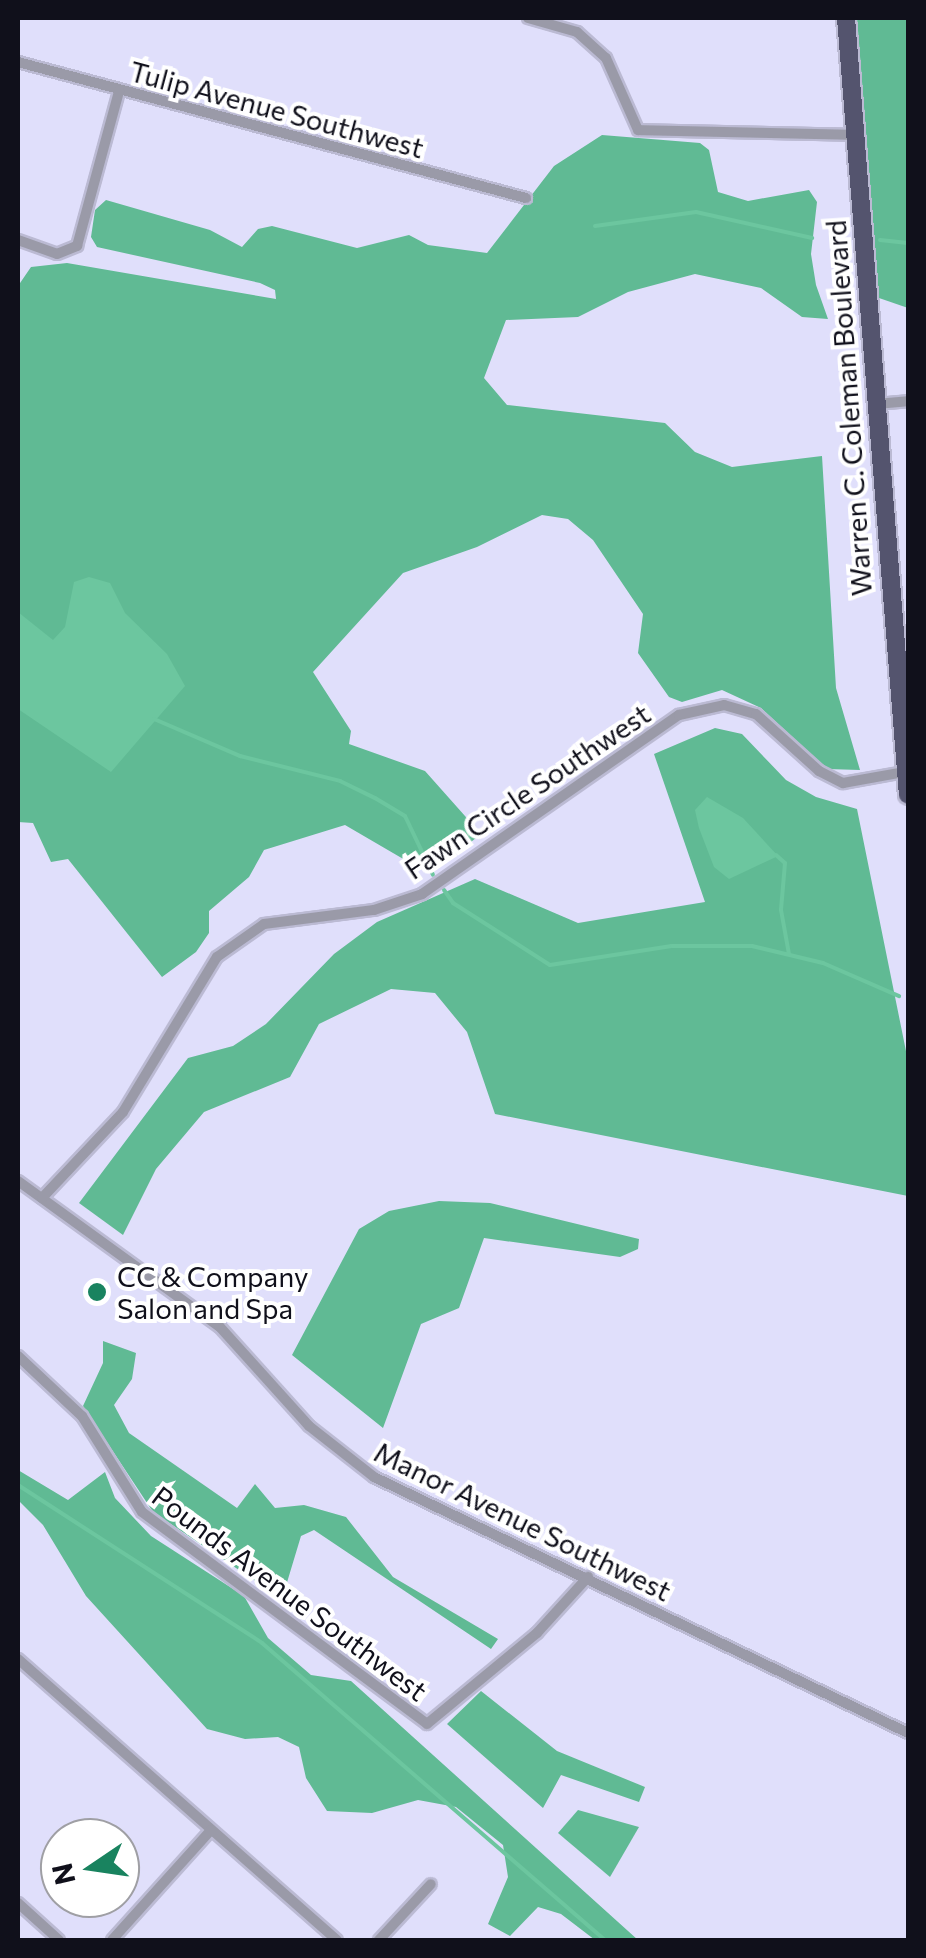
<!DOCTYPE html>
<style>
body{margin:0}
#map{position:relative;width:926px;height:1958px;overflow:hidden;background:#e0dffb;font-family:Commissioner,sans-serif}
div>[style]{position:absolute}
.forest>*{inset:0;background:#60ba94}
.water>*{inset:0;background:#6cc69f}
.stream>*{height:4px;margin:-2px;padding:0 2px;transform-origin:2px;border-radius:2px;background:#6cc69f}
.roads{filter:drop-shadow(2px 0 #bbbad3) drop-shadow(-2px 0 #bbbad3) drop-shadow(0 2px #bbbad3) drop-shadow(0 -2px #bbbad3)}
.minor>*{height:10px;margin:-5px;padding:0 5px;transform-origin:5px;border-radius:5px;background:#9a9aa8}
.trunk>*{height:18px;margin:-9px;padding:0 9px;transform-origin:9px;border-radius:9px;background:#54546e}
.dots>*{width:28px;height:28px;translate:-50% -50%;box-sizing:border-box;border:5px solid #fff;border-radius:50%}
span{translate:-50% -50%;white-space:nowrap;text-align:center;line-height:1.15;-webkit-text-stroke:8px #fff;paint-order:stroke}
.street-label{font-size:28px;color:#10101b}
.poi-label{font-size:28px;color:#10101b}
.left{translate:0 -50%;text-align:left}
.frame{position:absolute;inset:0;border:20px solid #10101b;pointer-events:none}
.north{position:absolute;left:40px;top:1818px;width:100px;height:100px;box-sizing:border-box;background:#fff;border:2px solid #9f9fa4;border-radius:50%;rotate:257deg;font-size:28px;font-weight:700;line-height:40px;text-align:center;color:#10101b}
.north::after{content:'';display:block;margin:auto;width:35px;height:45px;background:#19835f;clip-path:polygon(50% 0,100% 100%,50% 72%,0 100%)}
</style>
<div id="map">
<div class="forest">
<div style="clip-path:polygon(857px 18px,908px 18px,908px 308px,879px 298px)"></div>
<div style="clip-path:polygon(602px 135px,700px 143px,709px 150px,718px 192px,748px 201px,809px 190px,817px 202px,811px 254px,816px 285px,828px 319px,802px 317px,761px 288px,695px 274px,628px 292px,578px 317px,506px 320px,484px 378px,507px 405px,665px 423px,695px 452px,732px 467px,822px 456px,836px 688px,860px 770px,827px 769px,761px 708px,722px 690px,682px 702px,669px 697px,638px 653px,643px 614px,593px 540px,568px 519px,542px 515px,477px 547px,403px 573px,313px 672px,351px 731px,349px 744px,425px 771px,473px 825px,476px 838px,441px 865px,417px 867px,345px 825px,264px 850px,249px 877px,209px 911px,209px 933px,196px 952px,162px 977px,68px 859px,51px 862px,33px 823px,18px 822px,18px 286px,31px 267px,67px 263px,276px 299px,275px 290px,260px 283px,97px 247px,91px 237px,95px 210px,106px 200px,210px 230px,242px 247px,258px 229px,272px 226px,357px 248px,409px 235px,428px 245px,487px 253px,554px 166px)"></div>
<div style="clip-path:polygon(715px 728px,742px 734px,786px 780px,816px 797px,857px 809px,908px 1061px,908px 1196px,495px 1114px,467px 1032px,435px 993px,391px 989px,319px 1024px,290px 1077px,204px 1112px,156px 1169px,123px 1235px,79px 1203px,188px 1058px,233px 1046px,266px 1024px,334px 954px,377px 922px,475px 879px,578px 923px,705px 902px,654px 754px)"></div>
<div style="clip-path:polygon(439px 1201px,490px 1203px,639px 1239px,638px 1249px,620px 1257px,484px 1238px,459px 1308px,421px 1324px,383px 1428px,292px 1355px,359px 1229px,389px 1211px)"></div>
<div style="clip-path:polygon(103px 1341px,136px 1353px,132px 1379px,114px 1405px,129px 1433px,237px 1508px,255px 1484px,275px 1508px,304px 1505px,346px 1517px,393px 1577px,498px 1639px,491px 1649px,314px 1530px,301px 1536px,282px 1599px,153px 1512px,83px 1406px,103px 1363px)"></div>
<div style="clip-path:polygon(18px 1470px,68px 1500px,105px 1472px,115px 1498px,151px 1536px,244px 1596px,268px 1638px,311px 1675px,351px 1681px,638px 1940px,595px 1940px,561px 1914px,538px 1907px,510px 1936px,488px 1924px,508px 1877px,503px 1845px,456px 1807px,418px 1800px,372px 1813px,327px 1811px,306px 1778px,299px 1747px,278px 1737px,245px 1739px,207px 1729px,86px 1596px,43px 1525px,18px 1500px)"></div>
<div style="clip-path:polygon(481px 1691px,557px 1751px,645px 1787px,639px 1802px,561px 1775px,543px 1808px,447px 1724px)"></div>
<div style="clip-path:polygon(578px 1810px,639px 1827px,610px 1877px,558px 1833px)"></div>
</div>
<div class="water">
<div style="clip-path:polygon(89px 577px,110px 583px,125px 613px,167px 654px,185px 686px,111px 772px,18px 709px,18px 612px,53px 640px,65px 627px,74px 582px)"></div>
<div style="clip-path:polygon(707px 797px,743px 818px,778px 856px,729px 879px,714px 867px,699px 828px,695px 810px)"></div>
</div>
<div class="stream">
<div style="left:595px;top:226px;width:102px;rotate:-7.9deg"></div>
<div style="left:696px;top:212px;width:119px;rotate:12.6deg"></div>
<div style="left:880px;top:240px;width:28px;rotate:6deg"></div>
<div style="left:154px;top:719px;width:94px;rotate:23.3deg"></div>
<div style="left:240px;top:756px;width:103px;rotate:14deg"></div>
<div style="left:340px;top:781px;width:39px;rotate:26deg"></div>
<div style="left:375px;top:798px;width:35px;rotate:31deg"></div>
<div style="left:405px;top:816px;width:65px;rotate:64.6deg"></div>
<div style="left:776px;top:855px;width:12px;rotate:42deg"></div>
<div style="left:785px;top:863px;width:47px;rotate:94.9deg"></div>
<div style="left:781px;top:910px;width:45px;rotate:79.7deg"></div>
<div style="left:444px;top:890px;width:16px;rotate:55deg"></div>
<div style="left:453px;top:903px;width:115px;rotate:32.6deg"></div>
<div style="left:550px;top:965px;width:123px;rotate:-8.9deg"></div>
<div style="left:672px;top:946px;width:80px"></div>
<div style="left:752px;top:946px;width:73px;rotate:13.5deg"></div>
<div style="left:823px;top:963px;width:83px;rotate:23.5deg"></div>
<div style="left:18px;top:1485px;width:291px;rotate:32.9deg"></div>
<div style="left:262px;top:1643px;width:454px;rotate:40.9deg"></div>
</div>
<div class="roads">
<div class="minor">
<div style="left:528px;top:18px;width:51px;rotate:15.9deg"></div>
<div style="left:577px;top:32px;width:39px;rotate:42deg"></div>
<div style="left:606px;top:58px;width:79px;rotate:66deg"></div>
<div style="left:638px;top:130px;width:218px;rotate:1.3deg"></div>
<div style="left:18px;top:62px;width:526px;rotate:14.99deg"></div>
<div style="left:18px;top:240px;width:41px;rotate:19.7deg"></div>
<div style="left:57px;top:254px;width:22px;rotate:-22deg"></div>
<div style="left:77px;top:246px;width:161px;rotate:-74.8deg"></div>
<div style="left:876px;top:404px;width:32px;rotate:-5deg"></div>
<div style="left:18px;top:1181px;width:249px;rotate:35.9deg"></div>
<div style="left:220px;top:1327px;width:133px;rotate:48deg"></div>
<div style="left:309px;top:1426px;width:83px;rotate:38.1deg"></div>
<div style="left:374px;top:1477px;width:592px;rotate:25.61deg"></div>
<div style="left:42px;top:1198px;width:118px;rotate:-46.7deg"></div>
<div style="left:123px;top:1112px;width:181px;rotate:-58.8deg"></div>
<div style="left:217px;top:957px;width:57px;rotate:-35.1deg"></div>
<div style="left:264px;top:924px;width:111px;rotate:-7.3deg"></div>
<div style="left:374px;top:910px;width:51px;rotate:-18.4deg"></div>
<div style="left:422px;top:894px;width:313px;rotate:-34.9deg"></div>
<div style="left:679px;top:715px;width:46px;rotate:-12.5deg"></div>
<div style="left:724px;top:705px;width:33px;rotate:16deg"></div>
<div style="left:756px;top:714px;width:85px;rotate:42.1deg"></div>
<div style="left:819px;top:771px;width:27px;rotate:27deg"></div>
<div style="left:843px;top:783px;width:63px;rotate:-10.1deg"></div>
<div style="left:18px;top:1356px;width:88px;rotate:43.2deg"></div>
<div style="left:82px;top:1416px;width:113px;rotate:58deg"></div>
<div style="left:142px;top:1512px;width:355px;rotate:36.6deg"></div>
<div style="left:427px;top:1724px;width:143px;rotate:-39.6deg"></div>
<div style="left:537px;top:1633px;width:76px;rotate:-47.7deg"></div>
<div style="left:18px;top:1659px;width:425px;rotate:41.4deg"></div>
<div style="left:18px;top:1903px;width:55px;rotate:42.1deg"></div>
<div style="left:112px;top:1940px;width:148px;rotate:-48deg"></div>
<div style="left:379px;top:1940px;width:76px;rotate:-47.1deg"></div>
</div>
<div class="trunk">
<div style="left:846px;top:18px;width:779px;rotate:85.44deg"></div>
</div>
</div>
<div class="dots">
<div style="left:97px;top:1292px;background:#19835f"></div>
</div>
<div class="street-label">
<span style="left:277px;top:109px;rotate:15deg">Tulip Avenue Southwest</span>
<span style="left:848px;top:408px;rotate:-94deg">Warren C. Coleman Boulevard</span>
<span style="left:527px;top:791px;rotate:-34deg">Fawn Circle Southwest</span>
<span style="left:523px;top:1521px;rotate:26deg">Manor Avenue Southwest</span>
<span style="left:290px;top:1593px;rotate:37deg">Pounds Avenue Southwest</span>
</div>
<div class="poi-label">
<span class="left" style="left:117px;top:1292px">CC &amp; Company<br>Salon and Spa</span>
</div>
<div class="frame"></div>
<div class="north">N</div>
</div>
